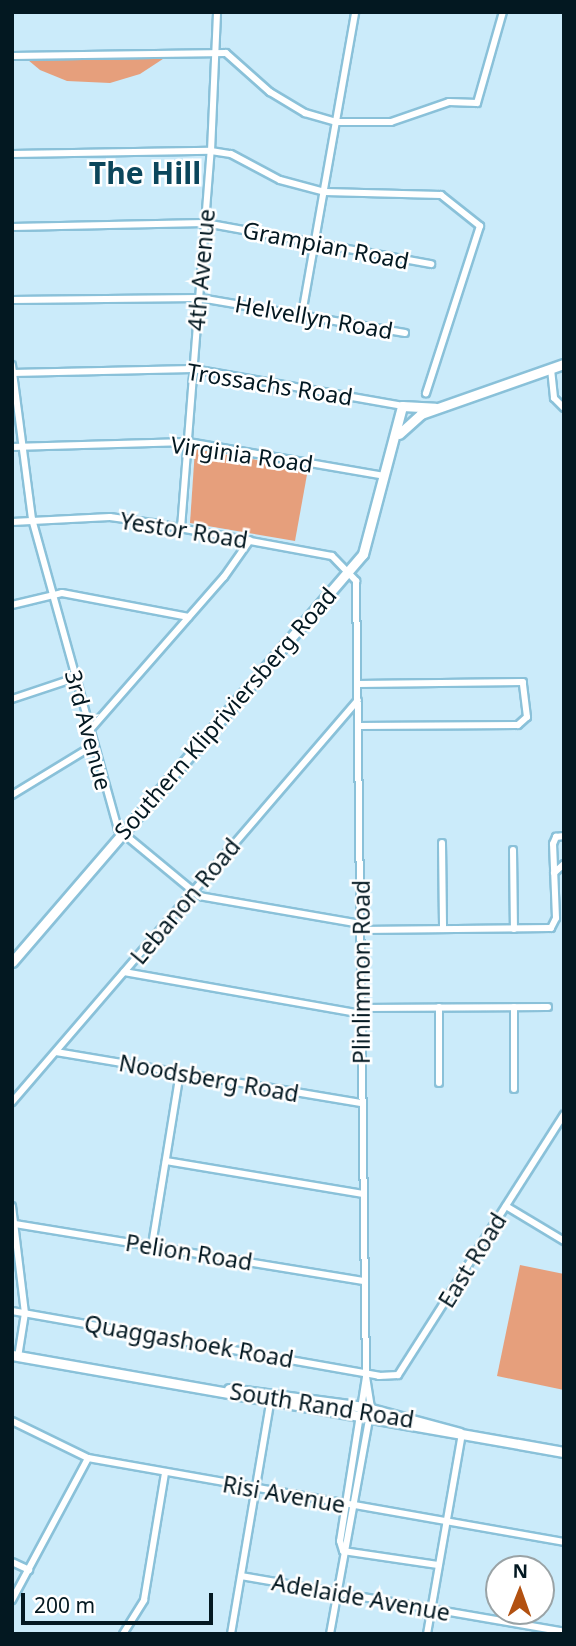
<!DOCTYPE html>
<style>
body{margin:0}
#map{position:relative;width:576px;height:1646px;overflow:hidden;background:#cbebfa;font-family:"Noto Sans",sans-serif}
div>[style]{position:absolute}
.green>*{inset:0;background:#e69f7c}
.roads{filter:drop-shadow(2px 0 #8ac1d9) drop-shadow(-2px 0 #8ac1d9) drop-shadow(0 2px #8ac1d9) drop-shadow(0 -2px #8ac1d9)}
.street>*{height:6px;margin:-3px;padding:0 3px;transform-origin:3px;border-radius:3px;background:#fff}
.secondary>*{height:9px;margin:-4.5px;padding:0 4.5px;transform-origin:4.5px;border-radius:4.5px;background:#fff}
span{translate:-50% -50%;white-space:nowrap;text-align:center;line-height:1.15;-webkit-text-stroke:5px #fff;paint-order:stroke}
.street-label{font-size:23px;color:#031821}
.district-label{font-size:30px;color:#0b465b;font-weight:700}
.frame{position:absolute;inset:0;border:14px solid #031821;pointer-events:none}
.north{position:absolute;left:485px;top:1555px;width:70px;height:70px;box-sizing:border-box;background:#fff;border:2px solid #9aa3a6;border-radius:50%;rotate:1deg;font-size:19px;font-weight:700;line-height:28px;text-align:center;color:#031821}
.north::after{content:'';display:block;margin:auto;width:24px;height:32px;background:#b25111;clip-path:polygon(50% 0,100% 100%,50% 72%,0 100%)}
.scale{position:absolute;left:21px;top:1593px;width:192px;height:32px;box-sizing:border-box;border:4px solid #031821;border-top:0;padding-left:9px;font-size:21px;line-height:24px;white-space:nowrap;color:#031821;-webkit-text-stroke:5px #fff;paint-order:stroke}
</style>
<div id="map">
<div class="green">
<div style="clip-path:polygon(169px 55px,140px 74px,110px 83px,67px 81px,40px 70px,28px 60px)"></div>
<div style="clip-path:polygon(195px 449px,308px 469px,295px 541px,190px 523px)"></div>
<div style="clip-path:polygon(520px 1265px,564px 1274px,564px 1390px,497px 1376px)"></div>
</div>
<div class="roads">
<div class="street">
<div style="left:12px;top:56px;width:214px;rotate:-0.8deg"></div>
<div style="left:226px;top:53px;width:59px;rotate:41.6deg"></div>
<div style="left:270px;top:92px;width:41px;rotate:31deg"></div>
<div style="left:305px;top:113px;width:33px;rotate:16deg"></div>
<div style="left:337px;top:122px;width:54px"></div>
<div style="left:391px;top:122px;width:61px;rotate:-19deg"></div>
<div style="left:449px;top:102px;width:28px;rotate:2deg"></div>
<div style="left:477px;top:103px;width:95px;rotate:-74.1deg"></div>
<div style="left:12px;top:154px;width:199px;rotate:-0.9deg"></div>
<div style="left:211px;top:151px;width:20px;rotate:9deg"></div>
<div style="left:231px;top:154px;width:55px;rotate:28deg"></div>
<div style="left:280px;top:180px;width:47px;rotate:14.9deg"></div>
<div style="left:325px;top:192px;width:116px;rotate:1.5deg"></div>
<div style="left:441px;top:195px;width:50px;rotate:38.5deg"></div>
<div style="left:480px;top:226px;width:176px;rotate:107.9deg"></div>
<div style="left:12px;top:227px;width:193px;rotate:-1.2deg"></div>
<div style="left:205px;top:223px;width:230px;rotate:10.3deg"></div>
<div style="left:12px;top:300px;width:188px;rotate:-0.6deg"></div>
<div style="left:200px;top:298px;width:208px;rotate:9.7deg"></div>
<div style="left:302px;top:314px;width:307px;rotate:-80deg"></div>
<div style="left:12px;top:365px;width:155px;rotate:82.6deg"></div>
<div style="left:32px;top:519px;width:322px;rotate:74.5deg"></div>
<div style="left:118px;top:829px;width:105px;rotate:39.6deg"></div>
<div style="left:199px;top:896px;width:164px;rotate:9.8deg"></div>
<div style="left:551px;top:369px;width:29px;rotate:84deg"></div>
<div style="left:554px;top:398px;width:14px;rotate:45deg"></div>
<div style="left:12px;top:373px;width:181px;rotate:-1.3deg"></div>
<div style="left:193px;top:369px;width:212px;rotate:10deg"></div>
<div style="left:12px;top:447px;width:176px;rotate:-1.6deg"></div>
<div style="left:188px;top:442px;width:199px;rotate:9.8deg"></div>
<div style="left:12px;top:522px;width:98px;rotate:-2.9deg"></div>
<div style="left:110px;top:517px;width:37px;rotate:8deg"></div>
<div style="left:147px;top:522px;width:188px;rotate:10.4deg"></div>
<div style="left:332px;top:556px;width:35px;rotate:46deg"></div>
<div style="left:356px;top:581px;width:796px;rotate:89.28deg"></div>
<div style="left:366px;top:1377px;width:166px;rotate:99deg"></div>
<div style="left:340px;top:1541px;width:10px;rotate:73deg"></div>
<div style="left:181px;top:528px;width:378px;rotate:-85.5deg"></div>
<div style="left:211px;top:151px;width:139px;rotate:-87.5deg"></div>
<div style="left:12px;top:605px;width:51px;rotate:-13.5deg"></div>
<div style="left:62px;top:593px;width:129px;rotate:10.7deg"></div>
<div style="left:12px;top:699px;width:66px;rotate:-18.4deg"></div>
<div style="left:358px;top:726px;width:160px;rotate:-0.4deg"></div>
<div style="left:518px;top:725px;width:12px;rotate:-42deg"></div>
<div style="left:527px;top:717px;width:35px;rotate:-97deg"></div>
<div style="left:523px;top:682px;width:165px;rotate:179.3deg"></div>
<div style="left:89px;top:731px;width:205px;rotate:-48.8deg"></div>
<div style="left:224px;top:577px;width:45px;rotate:-54.9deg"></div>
<div style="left:12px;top:795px;width:96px;rotate:-31.4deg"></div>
<div style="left:442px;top:843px;width:86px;rotate:89.3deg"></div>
<div style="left:513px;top:850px;width:79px;rotate:89.3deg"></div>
<div style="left:554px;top:873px;width:13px;rotate:-42deg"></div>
<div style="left:361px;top:930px;width:190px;rotate:-0.6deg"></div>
<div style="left:551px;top:928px;width:11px;rotate:-63deg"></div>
<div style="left:556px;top:918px;width:74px;rotate:-92.3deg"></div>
<div style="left:553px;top:844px;width:8px;rotate:-67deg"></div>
<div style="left:556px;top:837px;width:8px;rotate:-7deg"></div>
<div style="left:124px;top:972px;width:241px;rotate:10deg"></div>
<div style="left:361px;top:1008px;width:187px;rotate:-0.3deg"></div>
<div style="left:56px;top:1052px;width:309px;rotate:9.5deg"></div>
<div style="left:439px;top:1083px;width:76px;rotate:-90deg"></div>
<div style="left:514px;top:1089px;width:82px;rotate:-90deg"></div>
<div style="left:12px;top:1102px;width:530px;rotate:-49.28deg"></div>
<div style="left:166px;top:1161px;width:200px;rotate:9.5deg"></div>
<div style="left:12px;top:1206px;width:108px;rotate:83.1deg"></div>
<div style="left:25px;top:1313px;width:45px;rotate:99deg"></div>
<div style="left:506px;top:1206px;width:68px;rotate:31.1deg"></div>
<div style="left:15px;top:1224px;width:353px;rotate:9.3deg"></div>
<div style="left:152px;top:1245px;width:174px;rotate:-80.8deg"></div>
<div style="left:12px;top:1311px;width:373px;rotate:10deg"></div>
<div style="left:379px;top:1376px;width:19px;rotate:-3deg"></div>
<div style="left:398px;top:1375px;width:309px;rotate:-57.5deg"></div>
<div style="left:12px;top:1421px;width:85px;rotate:26deg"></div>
<div style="left:88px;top:1458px;width:483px;rotate:10deg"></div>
<div style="left:343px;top:1551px;width:96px;rotate:8.4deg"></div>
<div style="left:12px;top:1562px;width:19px;rotate:25deg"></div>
<div style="left:241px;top:1576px;width:328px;rotate:9.8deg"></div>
<div style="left:12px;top:1600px;width:161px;rotate:-61.8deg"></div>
<div style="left:123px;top:1634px;width:40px;rotate:-58deg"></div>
<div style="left:144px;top:1600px;width:129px;rotate:-80.6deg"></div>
<div style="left:231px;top:1634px;width:239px;rotate:-80.4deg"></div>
<div style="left:330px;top:1634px;width:230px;rotate:-79.7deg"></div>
<div style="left:371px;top:1408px;width:31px;rotate:-99deg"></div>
<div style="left:427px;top:1634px;width:203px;rotate:-80.1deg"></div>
</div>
<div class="secondary">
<div style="left:399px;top:434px;width:30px;rotate:-42deg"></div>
<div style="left:421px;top:414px;width:151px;rotate:-19.3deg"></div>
<div style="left:12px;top:962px;width:538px;rotate:-49.29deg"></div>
<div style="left:363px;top:554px;width:153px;rotate:-75.2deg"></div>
<div style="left:402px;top:406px;width:33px;rotate:3deg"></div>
<div style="left:12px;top:1355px;width:560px;rotate:9.97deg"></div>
<div style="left:229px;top:1389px;width:136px;rotate:7.6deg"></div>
<div style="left:364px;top:1407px;width:99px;rotate:15.2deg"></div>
</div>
</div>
<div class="street-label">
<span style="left:326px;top:245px;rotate:11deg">Grampian Road</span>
<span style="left:201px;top:270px;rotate:-85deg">4th Avenue</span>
<span style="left:314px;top:317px;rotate:10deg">Helvellyn Road</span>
<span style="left:270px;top:384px;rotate:9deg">Trossachs Road</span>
<span style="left:242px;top:454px;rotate:8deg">Virginia Road</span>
<span style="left:184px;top:530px;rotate:9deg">Yestor Road</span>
<span style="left:225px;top:713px;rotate:-49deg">Southern Klipriviersberg Road</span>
<span style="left:89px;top:730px;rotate:75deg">3rd Avenue</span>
<span style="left:185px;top:901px;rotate:-50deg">Lebanon Road</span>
<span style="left:361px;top:972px;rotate:-90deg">Plinlimmon Road</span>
<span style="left:209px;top:1078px;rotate:10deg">Noodsberg Road</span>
<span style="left:189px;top:1252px;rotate:9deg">Pelion Road</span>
<span style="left:472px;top:1260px;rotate:-58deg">East Road</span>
<span style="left:189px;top:1341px;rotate:10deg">Quaggashoek Road</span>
<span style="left:322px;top:1405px;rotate:9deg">South Rand Road</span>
<span style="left:284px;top:1494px;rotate:10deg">Risi Avenue</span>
<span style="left:361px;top:1597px;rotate:10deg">Adelaide Avenue</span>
</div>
<div class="district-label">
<span style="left:145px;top:173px">The Hill</span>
</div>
<div class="frame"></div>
<div class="north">N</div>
<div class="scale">200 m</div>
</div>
